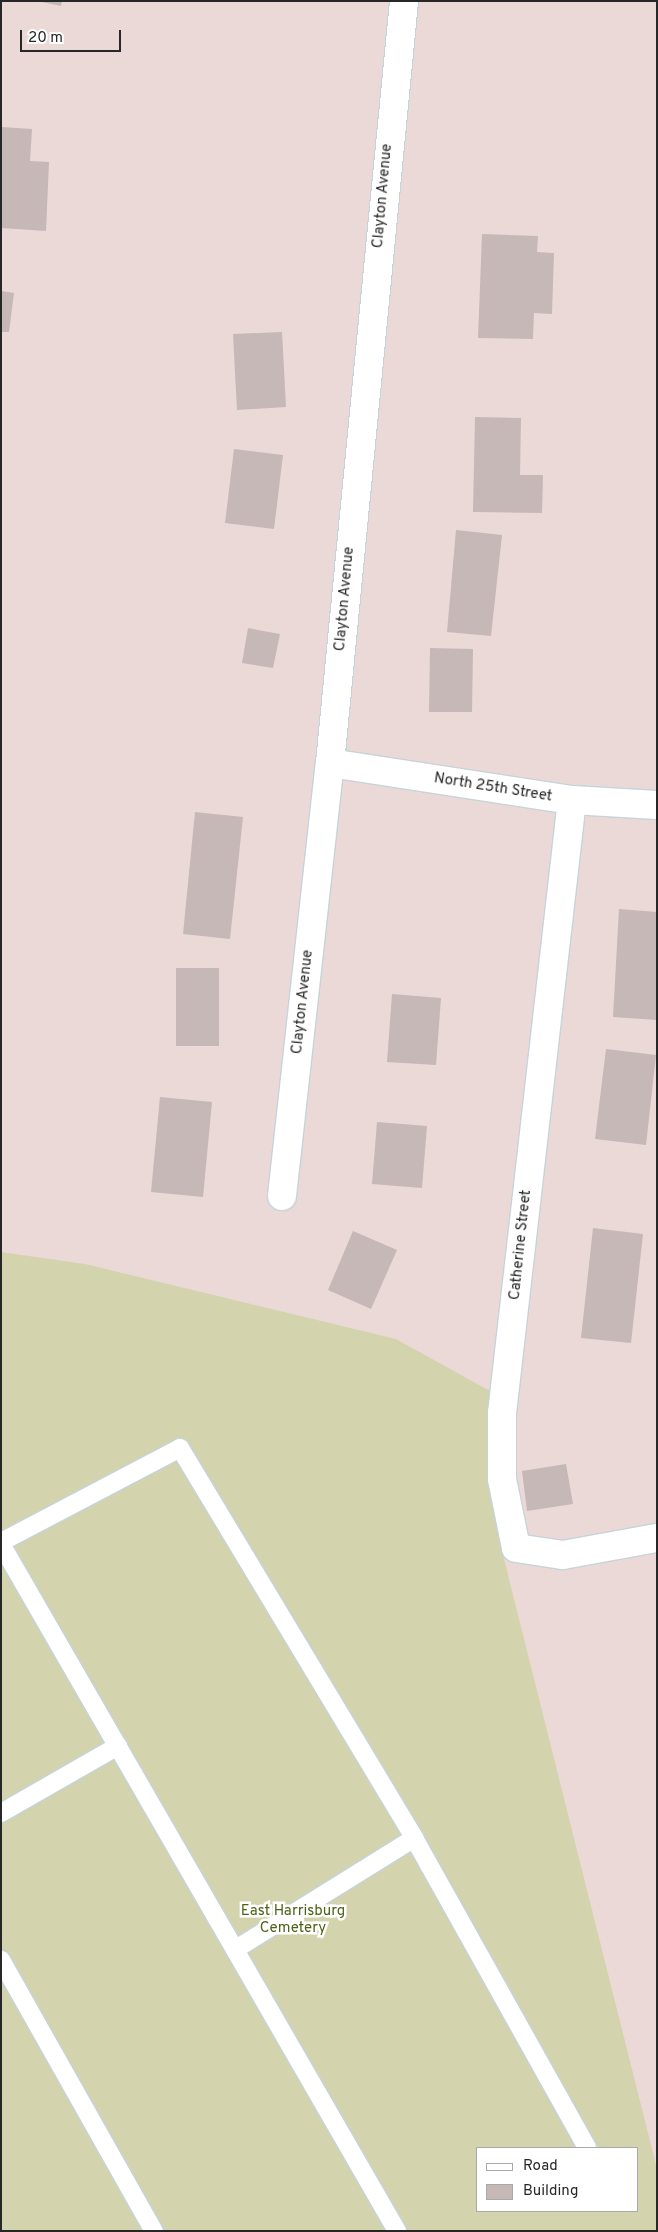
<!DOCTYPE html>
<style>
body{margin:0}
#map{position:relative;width:658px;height:2232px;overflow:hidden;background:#ead9d7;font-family:Overpass,sans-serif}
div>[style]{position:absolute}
.cemetery>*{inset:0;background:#d3d4ae}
.building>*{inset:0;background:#c5b8b6}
.roads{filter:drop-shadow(1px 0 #c6d3da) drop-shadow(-1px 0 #c6d3da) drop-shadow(0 1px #c6d3da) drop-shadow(0 -1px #c6d3da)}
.service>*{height:18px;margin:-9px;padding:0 9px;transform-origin:9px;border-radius:9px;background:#fff}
.minor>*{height:28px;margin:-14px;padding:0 14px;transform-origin:14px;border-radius:14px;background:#fff}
span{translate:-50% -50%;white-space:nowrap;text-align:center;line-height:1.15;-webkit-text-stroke:5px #fff;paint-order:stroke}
.street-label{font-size:15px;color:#272727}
.park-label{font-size:15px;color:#4c6317}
.frame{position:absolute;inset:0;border:2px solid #272727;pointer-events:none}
.legend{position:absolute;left:476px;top:2147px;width:162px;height:65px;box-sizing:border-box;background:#fff;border:1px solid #a9a9a9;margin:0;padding:6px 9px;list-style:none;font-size:15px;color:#272727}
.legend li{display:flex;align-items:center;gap:10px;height:25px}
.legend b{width:25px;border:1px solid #a9a9a9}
.scale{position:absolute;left:20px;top:30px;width:101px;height:22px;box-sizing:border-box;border:2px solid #272727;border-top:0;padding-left:6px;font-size:15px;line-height:18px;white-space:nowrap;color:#272727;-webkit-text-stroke:4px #fff;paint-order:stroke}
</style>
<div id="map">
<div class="cemetery">
<div style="clip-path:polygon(evenodd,1px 1252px,85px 1264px,396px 1339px,490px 1391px,500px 1543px,657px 2169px,657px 2231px,1px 2231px,1px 1252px,477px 2148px,637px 2148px,637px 2211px,477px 2211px,477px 2148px)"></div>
</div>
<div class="building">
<div style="clip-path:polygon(37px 1px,62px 1px,61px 6px)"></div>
<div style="clip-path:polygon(1px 127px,32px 129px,30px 161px,49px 162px,46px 231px,1px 228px)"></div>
<div style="clip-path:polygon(482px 234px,538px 236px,537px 252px,554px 253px,552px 314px,534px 313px,533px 339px,478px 338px)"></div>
<div style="clip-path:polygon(1px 291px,14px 293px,9px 332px,1px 332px)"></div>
<div style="clip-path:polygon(282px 332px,286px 407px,237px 410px,233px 334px)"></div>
<div style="clip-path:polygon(475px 417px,521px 418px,520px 475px,543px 475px,542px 513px,473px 512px)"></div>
<div style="clip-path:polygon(234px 449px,283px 455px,274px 529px,225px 523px)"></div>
<div style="clip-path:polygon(456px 530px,502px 535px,491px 636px,447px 632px)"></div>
<div style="clip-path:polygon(248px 628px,280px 634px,273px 668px,242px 663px)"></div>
<div style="clip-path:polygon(430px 648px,473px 649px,472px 712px,429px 712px)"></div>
<div style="clip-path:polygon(195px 812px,243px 817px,230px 939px,183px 934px)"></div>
<div style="clip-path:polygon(619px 909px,657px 912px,657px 1020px,613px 1017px)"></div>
<div style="clip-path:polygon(176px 968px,219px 968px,219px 1046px,176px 1046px)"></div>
<div style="clip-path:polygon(392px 994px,441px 998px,436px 1065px,387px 1062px)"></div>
<div style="clip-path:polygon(606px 1049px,656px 1055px,646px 1145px,595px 1139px)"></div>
<div style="clip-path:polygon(160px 1097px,212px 1102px,203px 1197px,151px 1192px)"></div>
<div style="clip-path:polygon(377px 1122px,427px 1126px,422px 1188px,372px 1184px)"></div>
<div style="clip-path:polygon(593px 1228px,643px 1234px,631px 1343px,581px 1338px)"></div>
<div style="clip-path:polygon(353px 1231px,397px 1250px,371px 1309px,328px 1290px)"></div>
<div style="clip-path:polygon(566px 1464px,573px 1504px,527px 1511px,522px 1471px)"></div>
</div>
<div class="roads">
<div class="service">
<div style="left:1px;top:1542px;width:202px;rotate:-27.7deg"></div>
<div style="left:180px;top:1448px;width:455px;rotate:59deg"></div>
<div style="left:414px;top:1838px;width:355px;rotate:60.8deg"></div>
<div style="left:1px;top:1544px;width:793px;rotate:60.04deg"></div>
<div style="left:1px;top:1813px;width:135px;rotate:-29.8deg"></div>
<div style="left:236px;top:1949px;width:210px;rotate:-31.9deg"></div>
<div style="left:1px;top:1960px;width:311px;rotate:60.6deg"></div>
</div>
<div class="minor">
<div style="left:330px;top:763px;width:245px;rotate:8.7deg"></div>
<div style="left:572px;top:800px;width:85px;rotate:3.4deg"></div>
<div style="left:572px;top:800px;width:617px;rotate:96.51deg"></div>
<div style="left:502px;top:1413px;width:66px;rotate:90deg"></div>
<div style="left:502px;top:1479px;width:70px;rotate:78.5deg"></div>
<div style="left:516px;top:1548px;width:48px;rotate:8.5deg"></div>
<div style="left:563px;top:1555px;width:96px;rotate:-10.3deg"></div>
<div style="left:282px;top:1196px;width:436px;rotate:-83.7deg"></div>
<div style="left:330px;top:763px;width:766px;rotate:-84.45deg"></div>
</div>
</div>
<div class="street-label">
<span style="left:383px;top:196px;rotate:-85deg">Clayton Avenue</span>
<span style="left:345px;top:599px;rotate:-85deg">Clayton Avenue</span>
<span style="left:493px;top:788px;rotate:9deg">North 25th Street</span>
<span style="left:303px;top:1002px;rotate:-84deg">Clayton Avenue</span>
<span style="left:521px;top:1245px;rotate:-84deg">Catherine Street</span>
</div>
<div class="park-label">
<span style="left:293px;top:1920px">East Harrisburg<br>Cemetery</span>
</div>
<div class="frame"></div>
<ul class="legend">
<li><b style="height:6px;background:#fff"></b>Road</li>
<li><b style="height:14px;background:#c5b8b6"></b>Building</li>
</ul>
<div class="scale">20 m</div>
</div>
